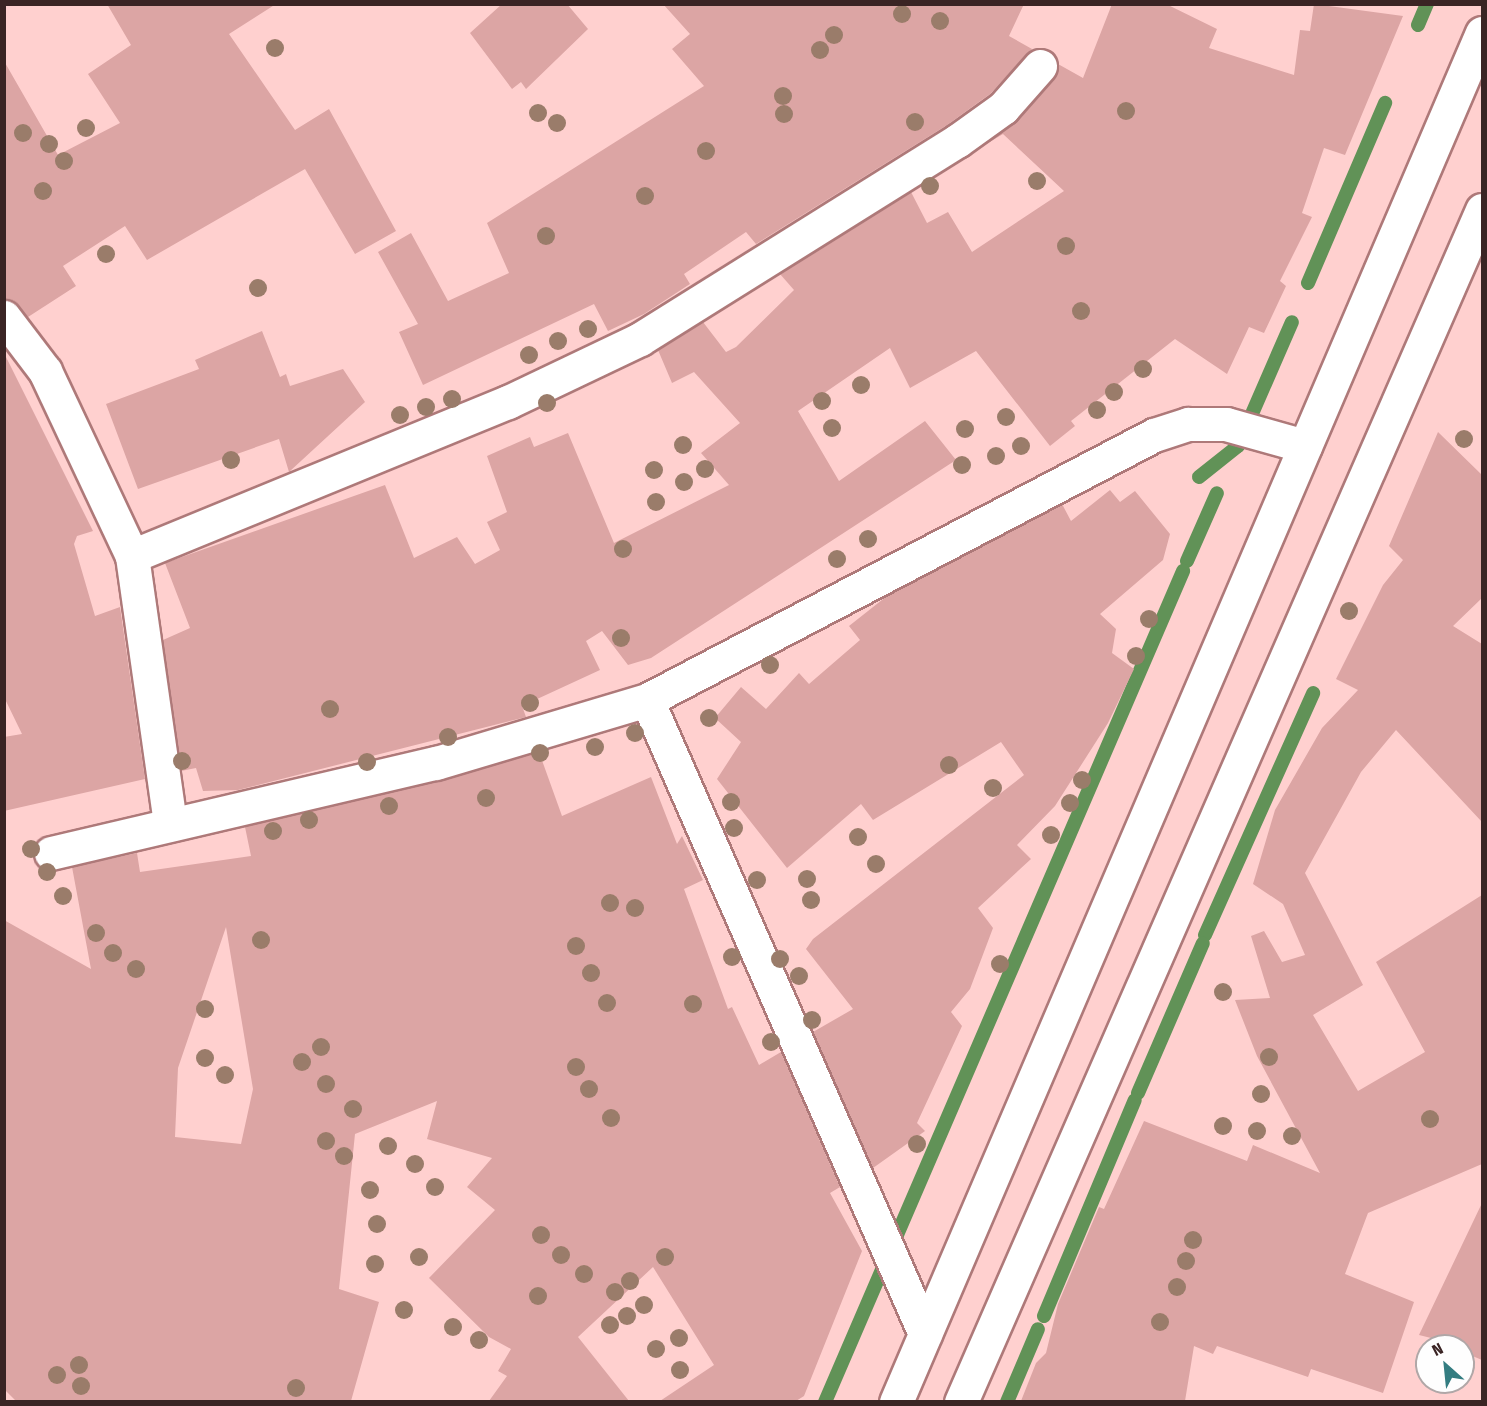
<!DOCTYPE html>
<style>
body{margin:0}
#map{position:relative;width:1487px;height:1406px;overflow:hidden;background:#ffd0cf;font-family:"Fira Sans Condensed",sans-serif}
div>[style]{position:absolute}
.stream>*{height:14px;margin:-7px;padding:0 7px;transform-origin:7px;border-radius:7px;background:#619257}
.building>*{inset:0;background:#dca5a4}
.roads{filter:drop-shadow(2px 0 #ae7979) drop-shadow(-2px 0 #ae7979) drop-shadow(0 2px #ae7979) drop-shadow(0 -2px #ae7979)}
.street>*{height:33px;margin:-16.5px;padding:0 16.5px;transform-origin:16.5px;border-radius:16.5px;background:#fff}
.primary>*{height:33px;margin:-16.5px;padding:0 16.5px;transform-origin:16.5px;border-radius:16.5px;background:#fff}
.trees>*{width:18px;height:18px;margin:-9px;border-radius:50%;background:#9a7c6a}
span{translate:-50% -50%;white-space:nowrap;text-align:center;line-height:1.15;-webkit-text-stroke:6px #fefefe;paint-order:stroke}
.frame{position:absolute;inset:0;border:6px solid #3a2424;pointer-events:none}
.north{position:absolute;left:1415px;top:1334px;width:60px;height:60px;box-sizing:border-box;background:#fefefe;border:2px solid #b0a7a7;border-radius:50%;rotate:333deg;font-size:16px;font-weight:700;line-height:24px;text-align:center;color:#3a2424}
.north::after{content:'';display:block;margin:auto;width:21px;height:27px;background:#347d81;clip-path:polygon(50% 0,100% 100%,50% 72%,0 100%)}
</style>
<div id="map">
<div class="stream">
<div style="left:1418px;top:25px;width:23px;rotate:-67deg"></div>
<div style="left:1308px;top:283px;width:196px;rotate:-66.8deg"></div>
<div style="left:1199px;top:477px;width:50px;rotate:-38.5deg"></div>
<div style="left:1238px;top:446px;width:135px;rotate:-66.5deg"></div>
<div style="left:1187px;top:561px;width:74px;rotate:-66.2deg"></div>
<div style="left:1205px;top:935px;width:265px;rotate:-65.9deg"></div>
<div style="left:1138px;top:1093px;width:163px;rotate:-66.6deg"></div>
<div style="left:1044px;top:1316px;width:234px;rotate:-67.2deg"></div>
<div style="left:825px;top:1402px;width:905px;rotate:-66.69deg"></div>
<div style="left:1007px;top:1402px;width:79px;rotate:-67deg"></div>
</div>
<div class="building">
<div style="clip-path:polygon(107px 4px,276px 4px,229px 34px,295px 130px,329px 109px,396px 231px,355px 254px,305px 169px,147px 260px,125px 226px,63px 266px,76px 286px,28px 317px,4px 299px,4px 61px,58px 155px,120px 123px,88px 74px,131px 45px)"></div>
<div style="clip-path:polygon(502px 4px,567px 4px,588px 29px,526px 89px,521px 82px,512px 89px,470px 33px)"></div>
<div style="clip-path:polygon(663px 4px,1024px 4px,1009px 36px,1032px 49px,990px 94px,947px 125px,756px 244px,746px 232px,684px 274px,690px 284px,644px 314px,608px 331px,594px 304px,423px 385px,399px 332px,418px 324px,378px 252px,411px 233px,448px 301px,509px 273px,487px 223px,704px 86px,672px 49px,690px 34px)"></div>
<div style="clip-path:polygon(1112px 4px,1166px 4px,1217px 29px,1209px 48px,1294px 75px,1300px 30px,1310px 31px,1314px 4px,1403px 16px,1345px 155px,1324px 148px,1302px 213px,1312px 217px,1280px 281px,1286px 286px,1264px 333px,1249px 327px,1227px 374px,1175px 339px,1071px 421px,1075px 426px,1050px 446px,976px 351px,910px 388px,890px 348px,798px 411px,839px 481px,925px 421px,956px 460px,651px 658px,628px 665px,602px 631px,586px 641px,600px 670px,522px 706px,526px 717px,238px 790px,203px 791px,196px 768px,181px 771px,163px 640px,190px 628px,165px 563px,385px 485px,414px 558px,457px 537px,475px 564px,500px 550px,487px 522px,507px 512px,487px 456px,530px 437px,534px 447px,568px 433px,614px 543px,729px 485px,701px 453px,740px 423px,694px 372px,672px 383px,658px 350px,703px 322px,726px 352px,736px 347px,794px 290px,780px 274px,911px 192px,927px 223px,948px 212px,972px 252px,1064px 191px,1003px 134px,983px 146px,1017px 120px,1054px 78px,1058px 64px,1083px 78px)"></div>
<div style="clip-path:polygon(262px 331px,280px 377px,286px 374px,290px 386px,343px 369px,365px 402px,289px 472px,279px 439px,138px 489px,106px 404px,199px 369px,195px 360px)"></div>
<div style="clip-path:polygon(4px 353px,93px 531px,77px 536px,74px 544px,95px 616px,120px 607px,145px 779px,4px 811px,4px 737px,22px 734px,4px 697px)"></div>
<div style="clip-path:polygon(1438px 432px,1482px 475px,1482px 598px,1453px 626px,1482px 644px,1482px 822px,1396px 730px,1361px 772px,1305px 873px,1363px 985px,1313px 1015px,1358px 1091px,1425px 1052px,1376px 962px,1482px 895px,1482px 1164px,1368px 1213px,1345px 1274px,1414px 1302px,1383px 1393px,1311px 1369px,1308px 1377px,1217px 1346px,1213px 1354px,1194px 1346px,1185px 1401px,1021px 1401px,1036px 1363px,1046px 1353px,1058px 1304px,1099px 1207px,1104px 1209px,1144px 1121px,1247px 1161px,1253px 1145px,1320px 1173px,1257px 1056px,1235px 1000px,1270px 998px,1251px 936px,1264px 931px,1282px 962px,1305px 955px,1283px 904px,1253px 884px,1275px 810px,1322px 728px,1358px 690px,1336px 679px,1383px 585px,1403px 560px,1389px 546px)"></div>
<div style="clip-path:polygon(1110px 490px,1120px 502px,1135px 491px,1170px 534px,1163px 560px,1100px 614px,1116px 629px,1112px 653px,1134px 669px,1108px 723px,1055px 806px,1017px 845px,1031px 859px,978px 908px,993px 928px,970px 989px,951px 1012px,962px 1026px,917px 1123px,925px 1131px,873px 1168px,813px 1032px,853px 1009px,806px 949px,813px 939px,1024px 775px,1001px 742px,873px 820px,861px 804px,787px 868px,717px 779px,741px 742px,715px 718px,741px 687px,766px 709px,799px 673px,809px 684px,860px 640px,849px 626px,887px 596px,1062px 504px,1071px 521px)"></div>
<div style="clip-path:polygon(evenodd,539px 752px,562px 816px,651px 777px,677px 844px,682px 836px,703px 880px,684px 889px,728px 1009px,732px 1007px,759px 1065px,781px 1052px,840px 1187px,830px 1193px,862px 1251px,804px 1396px,796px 1401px,660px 1401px,714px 1365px,653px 1267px,578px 1337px,629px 1401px,489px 1401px,507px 1376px,498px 1371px,511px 1349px,489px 1337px,429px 1278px,495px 1210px,467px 1187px,492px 1158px,427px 1139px,437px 1101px,355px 1134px,339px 1289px,379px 1302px,351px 1401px,16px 1401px,4px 1389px,4px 920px,91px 969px,72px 867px,137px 853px,140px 872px,251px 856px,245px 827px,539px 752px,226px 927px,253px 1089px,241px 1144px,175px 1137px,178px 1068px,226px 927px)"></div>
<div style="clip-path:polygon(1482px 1203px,1482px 1360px,1463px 1352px,1463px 1346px,1419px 1335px)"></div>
</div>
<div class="roads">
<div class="street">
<div style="left:4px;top:317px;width:68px;rotate:52.8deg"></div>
<div style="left:45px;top:371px;width:204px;rotate:64.8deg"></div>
<div style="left:132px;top:556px;width:271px;rotate:81.9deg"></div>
<div style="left:132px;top:556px;width:406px;rotate:-22.3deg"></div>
<div style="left:508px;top:402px;width:146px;rotate:-25.5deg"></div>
<div style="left:640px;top:339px;width:374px;rotate:-32deg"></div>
<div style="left:957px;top:141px;width:57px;rotate:-35.7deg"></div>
<div style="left:1003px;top:108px;width:56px;rotate:-48.6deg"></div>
<div style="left:647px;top:700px;width:692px;rotate:66.32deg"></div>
<div style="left:51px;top:853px;width:395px;rotate:-13.2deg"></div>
<div style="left:436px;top:763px;width:220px;rotate:-16.6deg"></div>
<div style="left:647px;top:700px;width:572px;rotate:-27.6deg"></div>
<div style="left:1154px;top:435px;width:36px;rotate:-18deg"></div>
<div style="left:1188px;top:424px;width:38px"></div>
<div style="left:1226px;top:424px;width:82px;rotate:15.6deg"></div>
</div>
<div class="primary">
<div style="left:896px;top:1402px;width:1489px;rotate:-66.83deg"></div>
<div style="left:961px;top:1402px;width:1301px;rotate:-66.39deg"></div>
</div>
</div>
<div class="trees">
<div style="left:902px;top:14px"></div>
<div style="left:940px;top:21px"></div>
<div style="left:834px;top:35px"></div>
<div style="left:275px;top:48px"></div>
<div style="left:820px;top:50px"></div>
<div style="left:783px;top:96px"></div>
<div style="left:1126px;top:111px"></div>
<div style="left:538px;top:113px"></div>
<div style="left:784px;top:114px"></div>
<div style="left:915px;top:122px"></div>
<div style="left:557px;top:123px"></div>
<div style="left:86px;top:128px"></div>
<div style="left:23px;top:133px"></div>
<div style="left:49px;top:144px"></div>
<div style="left:706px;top:151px"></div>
<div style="left:64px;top:161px"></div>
<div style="left:1037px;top:181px"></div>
<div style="left:930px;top:186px"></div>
<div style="left:43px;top:191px"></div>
<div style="left:645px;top:196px"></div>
<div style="left:546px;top:236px"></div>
<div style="left:1066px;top:246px"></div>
<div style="left:106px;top:254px"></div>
<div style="left:258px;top:288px"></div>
<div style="left:1081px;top:311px"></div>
<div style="left:588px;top:329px"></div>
<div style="left:558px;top:341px"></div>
<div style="left:529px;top:355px"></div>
<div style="left:1143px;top:369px"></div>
<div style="left:861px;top:385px"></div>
<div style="left:1114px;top:392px"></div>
<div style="left:452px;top:399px"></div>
<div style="left:822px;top:401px"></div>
<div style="left:547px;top:403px"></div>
<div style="left:426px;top:407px"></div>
<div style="left:1097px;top:410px"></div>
<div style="left:400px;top:415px"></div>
<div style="left:1006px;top:417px"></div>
<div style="left:832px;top:428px"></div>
<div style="left:965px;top:429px"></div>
<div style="left:1464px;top:439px"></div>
<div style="left:683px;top:445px"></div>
<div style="left:1021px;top:446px"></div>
<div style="left:996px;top:456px"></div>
<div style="left:231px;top:460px"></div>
<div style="left:962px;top:465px"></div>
<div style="left:705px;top:469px"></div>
<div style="left:654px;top:470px"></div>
<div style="left:684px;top:482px"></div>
<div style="left:656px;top:502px"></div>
<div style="left:868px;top:539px"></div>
<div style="left:623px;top:549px"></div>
<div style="left:837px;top:559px"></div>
<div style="left:1349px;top:611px"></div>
<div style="left:1149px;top:619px"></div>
<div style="left:621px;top:638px"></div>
<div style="left:1136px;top:656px"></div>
<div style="left:770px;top:665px"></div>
<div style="left:530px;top:703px"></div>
<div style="left:330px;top:709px"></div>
<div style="left:709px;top:718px"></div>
<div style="left:635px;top:733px"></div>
<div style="left:448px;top:737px"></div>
<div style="left:595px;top:747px"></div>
<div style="left:540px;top:753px"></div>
<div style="left:182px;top:761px"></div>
<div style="left:367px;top:762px"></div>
<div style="left:949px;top:765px"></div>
<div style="left:1082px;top:780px"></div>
<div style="left:993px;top:788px"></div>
<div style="left:486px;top:798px"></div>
<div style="left:731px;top:802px"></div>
<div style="left:1070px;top:803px"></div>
<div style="left:389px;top:806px"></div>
<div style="left:309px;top:820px"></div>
<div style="left:734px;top:828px"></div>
<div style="left:273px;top:831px"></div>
<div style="left:1051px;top:835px"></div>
<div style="left:858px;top:837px"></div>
<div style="left:31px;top:849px"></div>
<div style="left:876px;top:864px"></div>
<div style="left:47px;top:872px"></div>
<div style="left:807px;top:879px"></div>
<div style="left:757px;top:880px"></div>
<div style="left:63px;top:896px"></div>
<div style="left:811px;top:900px"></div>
<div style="left:610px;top:903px"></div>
<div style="left:635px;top:908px"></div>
<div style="left:96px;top:933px"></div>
<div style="left:261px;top:940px"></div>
<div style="left:576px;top:946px"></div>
<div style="left:113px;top:953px"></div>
<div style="left:732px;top:957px"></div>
<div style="left:780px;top:959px"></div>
<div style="left:1000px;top:964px"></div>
<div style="left:136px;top:969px"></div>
<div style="left:591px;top:973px"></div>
<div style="left:799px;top:976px"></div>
<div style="left:1223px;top:992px"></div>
<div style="left:607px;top:1003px"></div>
<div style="left:693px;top:1004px"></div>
<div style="left:205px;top:1009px"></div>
<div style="left:812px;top:1020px"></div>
<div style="left:771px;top:1042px"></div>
<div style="left:321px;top:1047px"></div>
<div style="left:1269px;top:1057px"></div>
<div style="left:205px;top:1058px"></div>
<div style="left:302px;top:1062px"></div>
<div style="left:576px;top:1067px"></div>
<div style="left:225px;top:1075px"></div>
<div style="left:326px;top:1084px"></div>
<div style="left:589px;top:1089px"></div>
<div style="left:1261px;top:1094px"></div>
<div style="left:353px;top:1109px"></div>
<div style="left:611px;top:1118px"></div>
<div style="left:1430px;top:1119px"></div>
<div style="left:1223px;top:1126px"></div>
<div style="left:1257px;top:1131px"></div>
<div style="left:1292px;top:1136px"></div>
<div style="left:326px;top:1141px"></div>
<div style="left:917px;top:1144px"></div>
<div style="left:388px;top:1146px"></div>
<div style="left:344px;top:1156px"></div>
<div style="left:415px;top:1164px"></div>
<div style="left:435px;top:1187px"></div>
<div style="left:370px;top:1190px"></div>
<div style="left:377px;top:1224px"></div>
<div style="left:541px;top:1235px"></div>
<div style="left:1193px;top:1240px"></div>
<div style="left:561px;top:1255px"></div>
<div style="left:419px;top:1257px"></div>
<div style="left:665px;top:1257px"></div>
<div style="left:1186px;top:1261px"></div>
<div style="left:375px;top:1264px"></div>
<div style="left:584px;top:1274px"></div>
<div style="left:630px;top:1281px"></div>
<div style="left:1177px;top:1287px"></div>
<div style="left:615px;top:1292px"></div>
<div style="left:538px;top:1296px"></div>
<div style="left:644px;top:1305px"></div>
<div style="left:404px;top:1310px"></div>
<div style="left:627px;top:1316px"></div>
<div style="left:1160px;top:1322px"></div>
<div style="left:610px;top:1325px"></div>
<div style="left:453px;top:1327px"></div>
<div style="left:679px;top:1338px"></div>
<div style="left:479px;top:1340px"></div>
<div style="left:656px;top:1349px"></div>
<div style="left:79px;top:1365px"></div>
<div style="left:680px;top:1370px"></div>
<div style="left:57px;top:1375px"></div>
<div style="left:81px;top:1386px"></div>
<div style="left:296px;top:1388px"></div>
</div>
<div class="frame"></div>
<div class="north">N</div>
</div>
